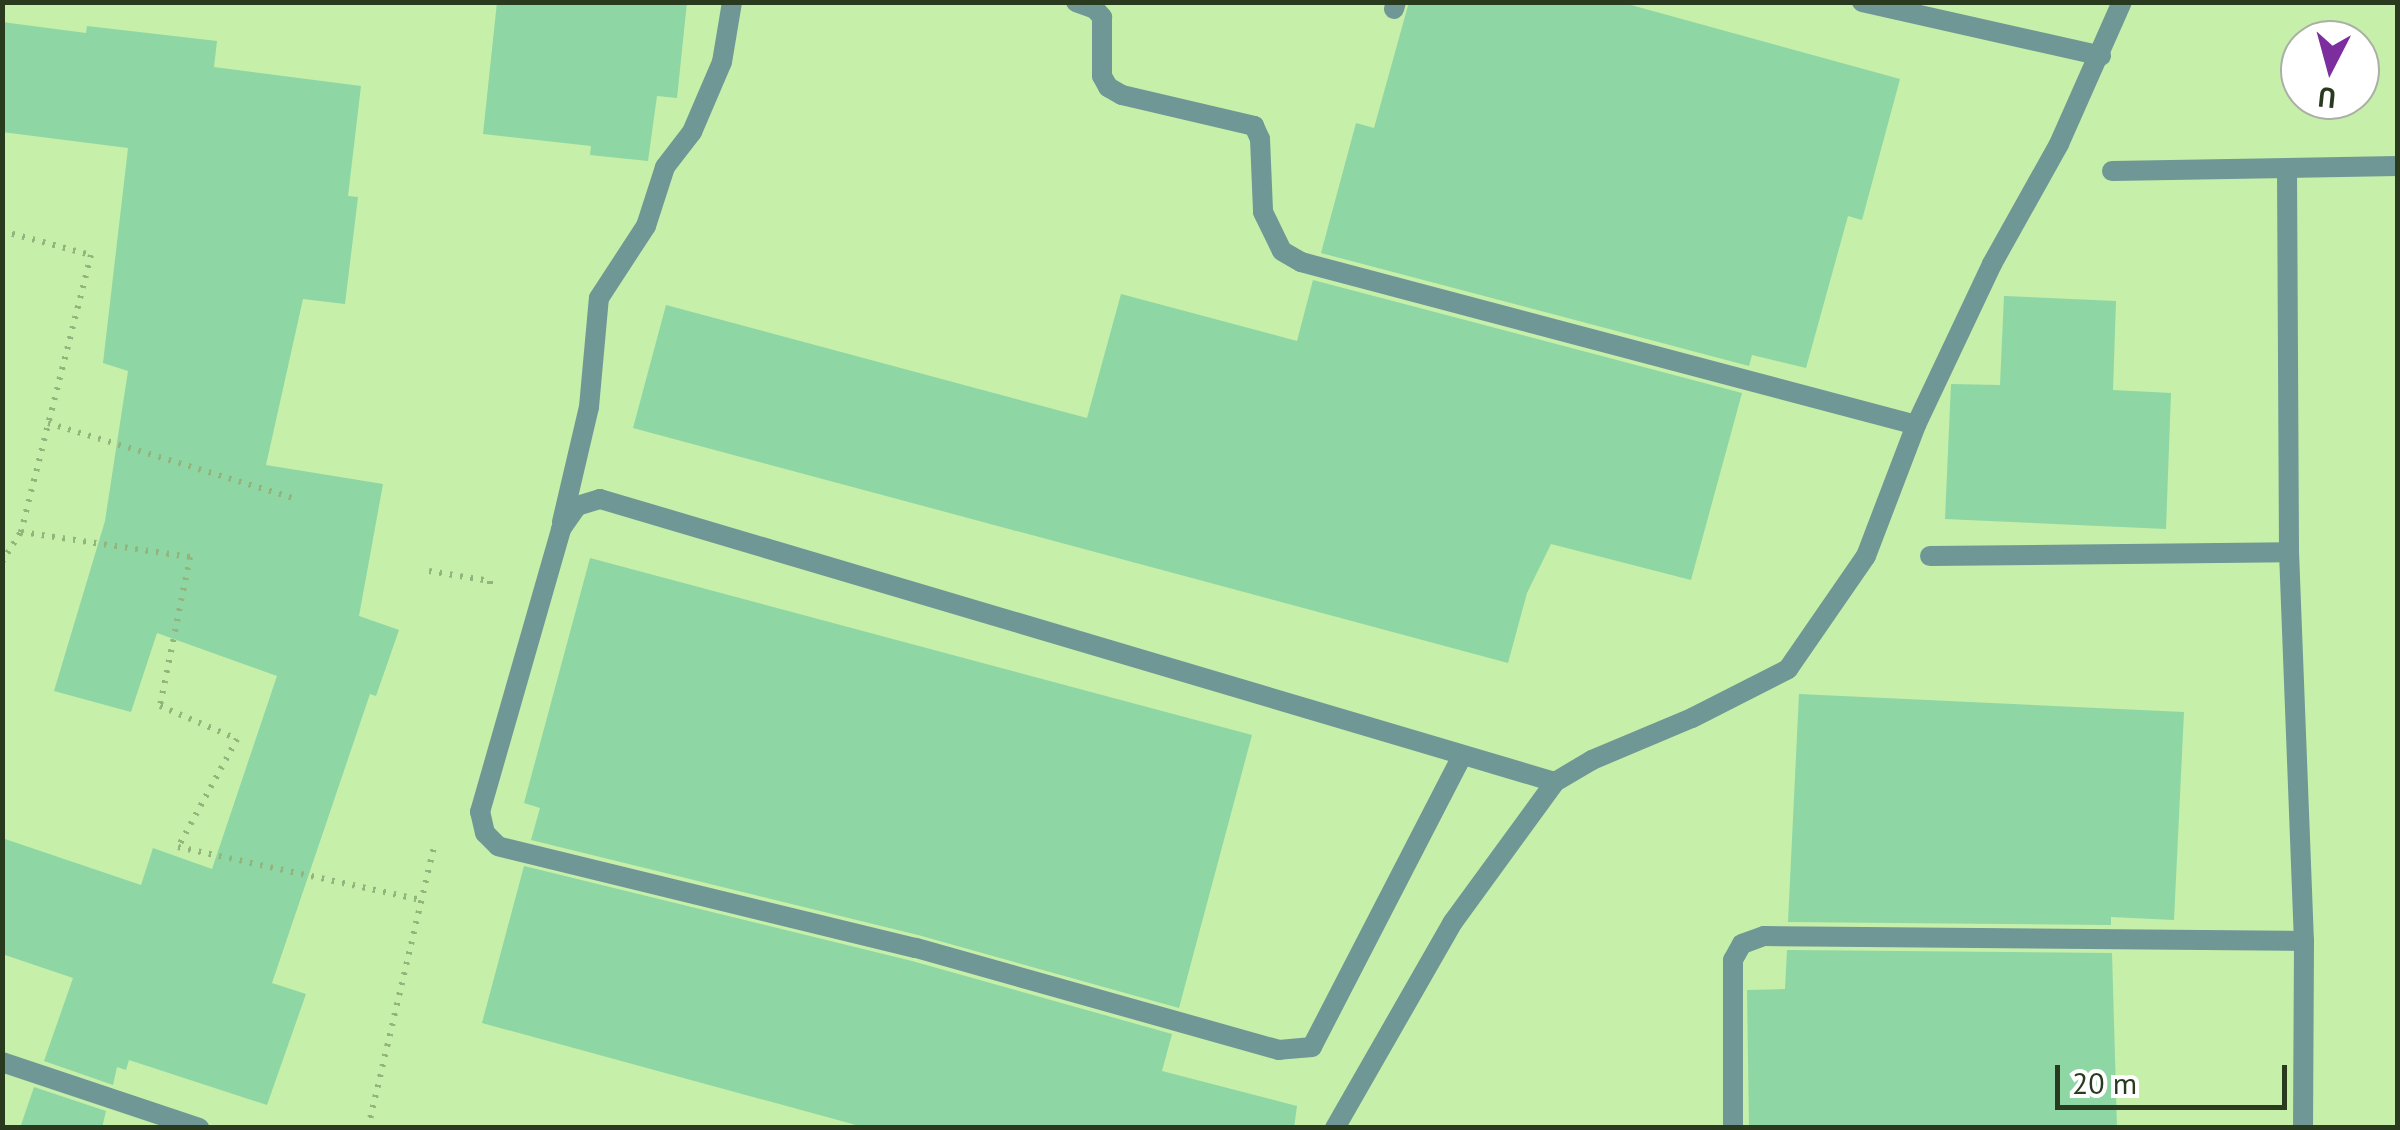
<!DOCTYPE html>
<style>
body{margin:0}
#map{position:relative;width:2400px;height:1130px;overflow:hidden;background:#c6efaa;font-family:"PT Sans",sans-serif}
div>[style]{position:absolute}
.building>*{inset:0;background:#8ed6a3}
.path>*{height:6px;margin-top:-3px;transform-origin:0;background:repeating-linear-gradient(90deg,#94b47d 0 2.5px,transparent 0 10.5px)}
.minor>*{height:20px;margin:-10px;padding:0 10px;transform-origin:10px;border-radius:10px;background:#6e9796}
span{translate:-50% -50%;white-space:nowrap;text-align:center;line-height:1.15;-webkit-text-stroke:10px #fff;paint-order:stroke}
.frame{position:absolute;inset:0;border:5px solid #2a3a1e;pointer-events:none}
.north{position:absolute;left:2280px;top:20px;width:100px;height:100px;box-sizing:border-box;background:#fff;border:2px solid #aab0a5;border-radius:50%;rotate:186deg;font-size:28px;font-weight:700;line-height:40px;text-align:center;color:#2a3a1e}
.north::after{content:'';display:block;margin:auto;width:35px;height:45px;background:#7c2e9f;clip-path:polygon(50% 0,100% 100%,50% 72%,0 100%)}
.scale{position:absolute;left:2055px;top:1065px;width:232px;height:45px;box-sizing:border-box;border:5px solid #2a3a1e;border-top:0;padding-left:12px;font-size:30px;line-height:35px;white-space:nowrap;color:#2a3a1e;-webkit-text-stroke:8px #fff;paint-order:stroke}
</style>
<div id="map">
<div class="building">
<div style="clip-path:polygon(497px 2px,687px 2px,677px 98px,657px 96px,648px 161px,590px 155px,591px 146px,483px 134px)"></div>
<div style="clip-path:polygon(1409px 2px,1620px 2px,1900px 79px,1862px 220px,1848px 216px,1806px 368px,1752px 355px,1749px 366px,1321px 253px,1356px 123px,1374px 128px)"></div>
<div style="clip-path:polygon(2px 22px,86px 33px,87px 26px,217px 41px,214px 67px,361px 86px,348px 196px,358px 197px,345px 304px,303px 299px,266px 465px,383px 484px,359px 616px,399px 630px,376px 696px,370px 694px,272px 983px,306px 994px,267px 1105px,129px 1060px,126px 1070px,117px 1067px,113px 1085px,44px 1061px,73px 978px,2px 954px,2px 838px,141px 885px,153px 848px,212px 869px,277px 676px,157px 633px,131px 712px,54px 691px,105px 521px,128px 371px,103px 363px,128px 148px,2px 132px)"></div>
<div style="clip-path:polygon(1313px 280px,1742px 393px,1691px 580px,1551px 544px,1527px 593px,1508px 663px,633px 428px,666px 305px,1087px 418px,1121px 294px,1297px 341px)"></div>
<div style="clip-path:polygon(2004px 296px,2116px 301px,2113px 390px,2171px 393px,2166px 529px,1945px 519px,1951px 384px,2000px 385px)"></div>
<div style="clip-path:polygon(590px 558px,1252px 735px,1179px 1008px,918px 935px,531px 840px,540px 808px,524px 803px)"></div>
<div style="clip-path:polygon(1799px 694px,2184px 712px,2174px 920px,2111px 917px,2111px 925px,1788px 922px)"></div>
<div style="clip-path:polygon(524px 866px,912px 961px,1172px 1034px,1162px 1071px,1297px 1106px,1294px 1128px,867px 1128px,482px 1023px)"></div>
<div style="clip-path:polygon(1787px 950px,2112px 953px,2117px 1128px,1749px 1128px,1747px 990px,1785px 989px)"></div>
<div style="clip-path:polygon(34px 1087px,106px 1111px,102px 1128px,20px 1128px)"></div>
</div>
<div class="path">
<div style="left:43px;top:2px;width:2px"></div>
<div style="left:2px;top:231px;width:92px;rotate:15.1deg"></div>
<div style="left:91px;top:255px;width:286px;rotate:104.2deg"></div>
<div style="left:48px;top:423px;width:260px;rotate:17deg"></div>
<div style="left:2px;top:562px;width:36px;rotate:-58deg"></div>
<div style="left:21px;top:532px;width:171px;rotate:8.4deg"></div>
<div style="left:190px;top:557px;width:152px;rotate:101.4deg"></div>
<div style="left:160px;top:706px;width:84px;rotate:23.2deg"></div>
<div style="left:237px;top:739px;width:123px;rotate:118.6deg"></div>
<div style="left:178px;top:847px;width:250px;rotate:12.3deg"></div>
<div style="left:429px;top:571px;width:62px;rotate:9.3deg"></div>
<div style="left:490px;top:581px;width:4px;rotate:90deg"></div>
<div style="left:368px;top:1128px;width:290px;rotate:-76.8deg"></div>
</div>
<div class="minor">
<div style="left:1076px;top:2px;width:20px;rotate:20deg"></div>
<div style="left:1095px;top:9px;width:11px;rotate:49deg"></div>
<div style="left:1102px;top:17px;width:59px;rotate:90deg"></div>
<div style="left:1102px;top:76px;width:13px;rotate:61deg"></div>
<div style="left:1108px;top:87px;width:16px;rotate:30deg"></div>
<div style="left:1122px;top:95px;width:136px;rotate:13.2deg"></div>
<div style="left:1254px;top:126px;width:14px;rotate:65deg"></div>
<div style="left:1260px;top:139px;width:73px;rotate:87.6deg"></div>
<div style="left:1263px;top:212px;width:43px;rotate:64deg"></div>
<div style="left:1282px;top:251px;width:22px;rotate:30deg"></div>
<div style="left:1301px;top:262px;width:636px;rotate:14.84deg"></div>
<div style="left:1862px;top:2px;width:245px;rotate:12.7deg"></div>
<div style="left:1394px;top:9px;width:7px;rotate:-74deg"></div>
<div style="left:2287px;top:168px;width:384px;rotate:89.7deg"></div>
<div style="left:2289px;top:552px;width:389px;rotate:87.8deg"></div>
<div style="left:2304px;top:941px;width:187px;rotate:90.3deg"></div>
<div style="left:2112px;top:171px;width:286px;rotate:-1deg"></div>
<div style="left:562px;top:522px;width:118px;rotate:-76.8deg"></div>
<div style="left:589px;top:407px;width:109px;rotate:-84.8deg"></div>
<div style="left:599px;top:298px;width:86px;rotate:-56.9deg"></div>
<div style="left:646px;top:226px;width:62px;rotate:-72.1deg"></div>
<div style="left:665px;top:167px;width:44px;rotate:-52.4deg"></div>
<div style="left:692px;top:132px;width:76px;rotate:-66.8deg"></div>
<div style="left:722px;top:62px;width:61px;rotate:-80.5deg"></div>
<div style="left:1930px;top:556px;width:359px;rotate:-0.6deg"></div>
<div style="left:1462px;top:756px;width:327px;rotate:117.3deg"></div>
<div style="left:1312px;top:1047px;width:33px;rotate:175deg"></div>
<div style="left:1279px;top:1050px;width:378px;rotate:-164.3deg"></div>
<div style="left:915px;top:948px;width:429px;rotate:-166.3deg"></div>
<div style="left:498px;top:846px;width:18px;rotate:-135deg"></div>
<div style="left:485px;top:833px;width:22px;rotate:-103deg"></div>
<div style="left:480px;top:812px;width:294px;rotate:-74deg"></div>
<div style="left:561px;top:529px;width:28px;rotate:-55deg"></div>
<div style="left:577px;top:506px;width:24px;rotate:-17deg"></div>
<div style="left:600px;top:499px;width:996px;rotate:16.51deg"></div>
<div style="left:2px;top:1062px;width:208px;rotate:18.5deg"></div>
<div style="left:1335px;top:1128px;width:237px;rotate:-60.2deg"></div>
<div style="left:1453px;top:922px;width:173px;rotate:-53.9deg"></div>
<div style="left:1555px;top:782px;width:43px;rotate:-30.7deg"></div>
<div style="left:1592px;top:760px;width:108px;rotate:-22.8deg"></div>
<div style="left:1692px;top:718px;width:108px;rotate:-27deg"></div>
<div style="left:1788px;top:669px;width:137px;rotate:-55.4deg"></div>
<div style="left:1866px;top:556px;width:140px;rotate:-69.1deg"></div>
<div style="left:1916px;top:425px;width:178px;rotate:-64.7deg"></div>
<div style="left:1992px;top:264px;width:137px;rotate:-60.8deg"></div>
<div style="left:2059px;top:144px;width:155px;rotate:-66.1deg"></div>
<div style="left:1733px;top:1128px;width:168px;rotate:-90deg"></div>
<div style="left:1733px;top:960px;width:18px;rotate:-61deg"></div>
<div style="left:1742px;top:944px;width:23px;rotate:-20deg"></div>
<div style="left:1764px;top:936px;width:540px;rotate:0.53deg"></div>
</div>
<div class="frame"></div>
<div class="north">U</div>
<div class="scale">20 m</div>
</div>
